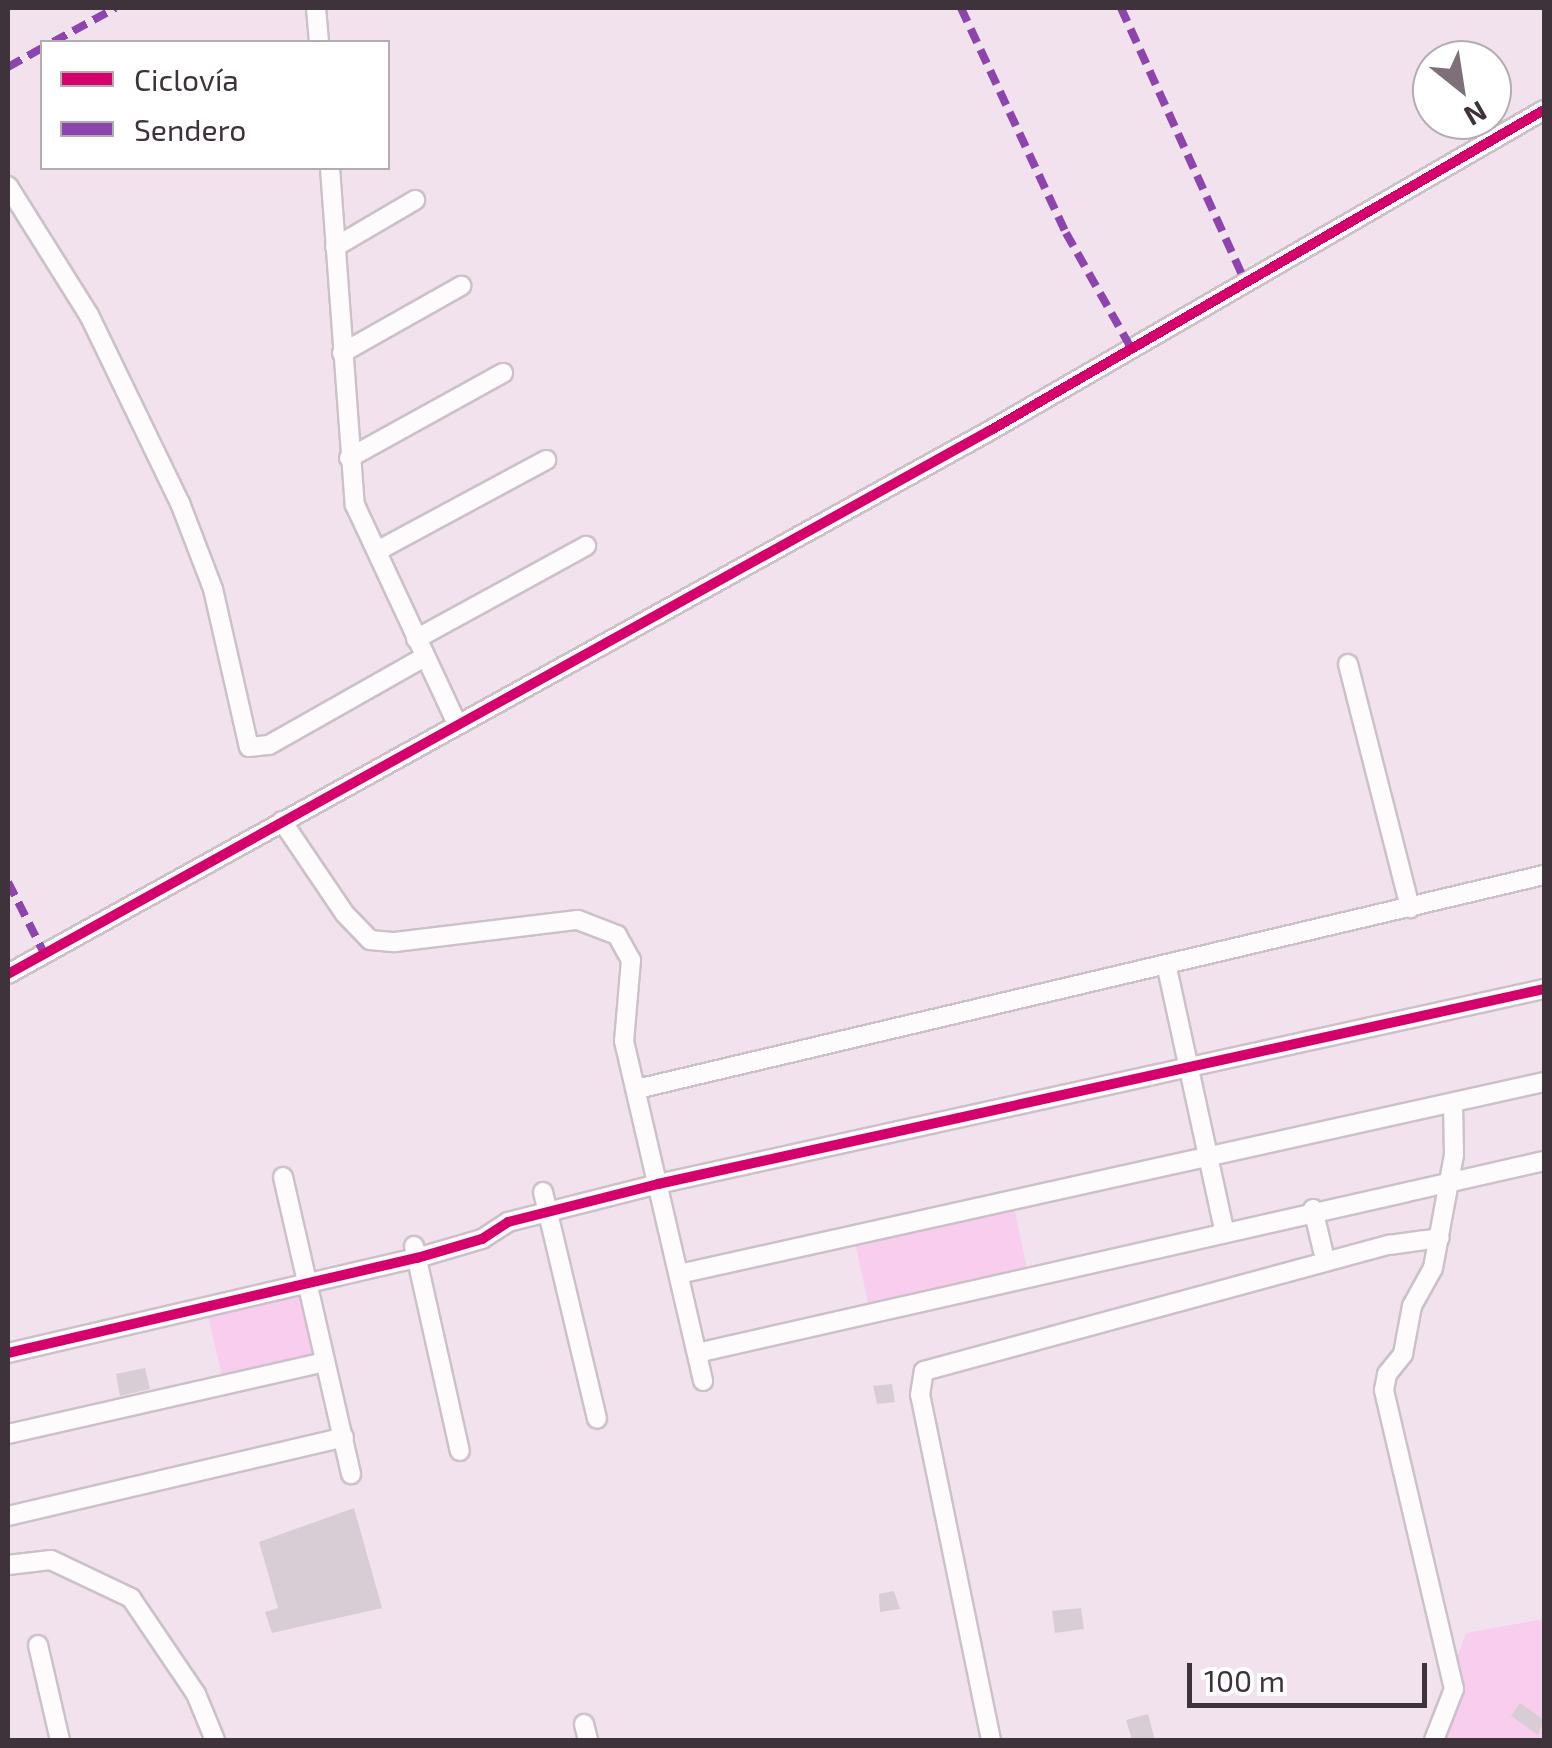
<!DOCTYPE html>
<meta charset="utf-8">
<style>
body{margin:0}
#map{position:relative;width:1552px;height:1748px;overflow:hidden;background:#f2e2ed;font-family:"Exo 2",sans-serif}
div>[style]{position:absolute}
.green>*{inset:0;background:#f8cded}
.building>*{inset:0;background:#d9cdd5}
.roads{filter:drop-shadow(2px 0 #ccc0c9) drop-shadow(-2px 0 #ccc0c9) drop-shadow(0 2px #ccc0c9) drop-shadow(0 -2px #ccc0c9)}
.minor>*{height:18px;margin:-9px;padding:0 9px;transform-origin:9px;border-radius:9px;background:#fdfbfc}
.quiet>*{height:8px;margin-top:-4px;transform-origin:0;background:repeating-linear-gradient(90deg,#8e44ad 0 15px,transparent 0 23px)}
.cycleway>*{height:10px;margin:-5px;padding:0 5px;transform-origin:5px;border-radius:5px;background:#d6006c}
span{translate:-50% -50%;white-space:nowrap;text-align:center;line-height:1.15;-webkit-text-stroke:8px #fff;paint-order:stroke}
.frame{position:absolute;inset:0;border:10px solid #3e333b;pointer-events:none}
.legend{position:absolute;left:40px;top:40px;width:350px;height:130px;box-sizing:border-box;background:#fff;border:2px solid #b2adb1;margin:0;padding:12px 18px;list-style:none;font-size:30px;color:#3e333b}
.legend li{display:flex;align-items:center;gap:20px;height:50px}
.legend b{width:50px;border:2px solid #b2adb1}
.north{position:absolute;left:1412px;top:40px;width:100px;height:100px;box-sizing:border-box;background:#fff;border:2px solid #b2adb1;border-radius:50%;rotate:150deg;font-size:28px;font-weight:700;line-height:40px;text-align:center;color:#3e333b}
.north::after{content:'';display:block;margin:auto;width:35px;height:45px;background:#7d7079;clip-path:polygon(50% 0,100% 100%,50% 72%,0 100%)}
.scale{position:absolute;left:1187px;top:1663px;width:240px;height:45px;box-sizing:border-box;border:5px solid #3e333b;border-top:0;padding-left:12px;font-size:30px;line-height:35px;white-space:nowrap;color:#3e333b;-webkit-text-stroke:8px #fff;paint-order:stroke}
</style>
<div id="map">
<div class="green">
<div style="clip-path:polygon(1014px 1207px,1027px 1269px,869px 1307px,855px 1242px)"></div>
<div style="clip-path:polygon(302px 1290px,318px 1357px,223px 1380px,207px 1312px)"></div>
<div style="clip-path:polygon(1544px 1619px,1544px 1740px,1442px 1740px,1444px 1694px,1466px 1633px)"></div>
</div>
<div class="building">
<div style="clip-path:polygon(145px 1368px,150px 1389px,120px 1396px,116px 1374px)"></div>
<div style="clip-path:polygon(892px 1384px,895px 1402px,877px 1404px,873px 1386px)"></div>
<div style="clip-path:polygon(354px 1508px,382px 1608px,272px 1633px,265px 1612px,278px 1608px,259px 1542px)"></div>
<div style="clip-path:polygon(894px 1591px,900px 1609px,880px 1612px,879px 1594px)"></div>
<div style="clip-path:polygon(1081px 1608px,1084px 1629px,1055px 1633px,1052px 1611px)"></div>
<div style="clip-path:polygon(1520px 1703px,1544px 1720px,1538px 1735px,1511px 1716px)"></div>
<div style="clip-path:polygon(1148px 1714px,1155px 1740px,1132px 1740px,1126px 1720px)"></div>
</div>
<div class="roads">
<div class="minor">
<div style="left:316px;top:8px;width:34px;rotate:85deg"></div>
<div style="left:330px;top:168px;width:338px;rotate:85.8deg"></div>
<div style="left:355px;top:505px;width:242px;rotate:65deg"></div>
<div style="left:8px;top:186px;width:152px;rotate:57.9deg"></div>
<div style="left:89px;top:315px;width:209px;rotate:64.2deg"></div>
<div style="left:180px;top:503px;width:92px;rotate:69deg"></div>
<div style="left:213px;top:589px;width:162px;rotate:77.2deg"></div>
<div style="left:249px;top:747px;width:20px;rotate:-6deg"></div>
<div style="left:269px;top:745px;width:177px;rotate:-29.5deg"></div>
<div style="left:335px;top:247px;width:93px;rotate:-30.4deg"></div>
<div style="left:342px;top:353px;width:137px;rotate:-29.4deg"></div>
<div style="left:349px;top:458px;width:176px;rotate:-28.9deg"></div>
<div style="left:379px;top:550px;width:190px;rotate:-28.3deg"></div>
<div style="left:416px;top:639px;width:194px;rotate:-28.7deg"></div>
<div style="left:1348px;top:664px;width:252px;rotate:75.7deg"></div>
<div style="left:282px;top:821px;width:112px;rotate:55.9deg"></div>
<div style="left:345px;top:914px;width:36px;rotate:46deg"></div>
<div style="left:370px;top:940px;width:25px;rotate:5deg"></div>
<div style="left:395px;top:942px;width:184px;rotate:-6.9deg"></div>
<div style="left:578px;top:920px;width:42px;rotate:21deg"></div>
<div style="left:617px;top:935px;width:29px;rotate:61deg"></div>
<div style="left:631px;top:960px;width:81px;rotate:94.9deg"></div>
<div style="left:624px;top:1041px;width:349px;rotate:76.9deg"></div>
<div style="left:1167px;top:968px;width:268px;rotate:77.7deg"></div>
<div style="left:8px;top:974px;width:1123px;rotate:-28.96deg"></div>
<div style="left:991px;top:430px;width:639px;rotate:-30.06deg"></div>
<div style="left:637px;top:1089px;width:932px;rotate:-13.28deg"></div>
<div style="left:283px;top:1177px;width:305px;rotate:77.1deg"></div>
<div style="left:543px;top:1192px;width:233px;rotate:76.6deg"></div>
<div style="left:1313px;top:1209px;width:43px;rotate:76.6deg"></div>
<div style="left:414px;top:1246px;width:210px;rotate:77.4deg"></div>
<div style="left:679px;top:1274px;width:886px;rotate:-12.51deg"></div>
<div style="left:8px;top:1353px;width:420px;rotate:-13.1deg"></div>
<div style="left:417px;top:1258px;width:68px;rotate:-16.3deg"></div>
<div style="left:482px;top:1239px;width:31px;rotate:-33deg"></div>
<div style="left:508px;top:1222px;width:155px;rotate:-14.2deg"></div>
<div style="left:658px;top:1184px;width:907px;rotate:-12.41deg"></div>
<div style="left:697px;top:1353px;width:868px;rotate:-12.77deg"></div>
<div style="left:8px;top:1434px;width:325px;rotate:-12.8deg"></div>
<div style="left:8px;top:1516px;width:345px;rotate:-13.2deg"></div>
<div style="left:8px;top:1565px;width:43px;rotate:-6.6deg"></div>
<div style="left:51px;top:1560px;width:89px;rotate:25.4deg"></div>
<div style="left:131px;top:1598px;width:116px;rotate:55.9deg"></div>
<div style="left:196px;top:1694px;width:50px;rotate:67.6deg"></div>
<div style="left:38px;top:1645px;width:98px;rotate:77deg"></div>
<div style="left:584px;top:1724px;width:16px;rotate:76deg"></div>
<div style="left:991px;top:1740px;width:352px;rotate:-101.6deg"></div>
<div style="left:920px;top:1395px;width:24px;rotate:-81deg"></div>
<div style="left:924px;top:1371px;width:482px;rotate:-15.2deg"></div>
<div style="left:1389px;top:1245px;width:51px;rotate:-7.8deg"></div>
<div style="left:1434px;top:1740px;width:55px;rotate:-68.6deg"></div>
<div style="left:1454px;top:1689px;width:307px;rotate:-103.2deg"></div>
<div style="left:1384px;top:1390px;width:16px;rotate:-79deg"></div>
<div style="left:1387px;top:1374px;width:26px;rotate:-51deg"></div>
<div style="left:1403px;top:1354px;width:49px;rotate:-79.4deg"></div>
<div style="left:1412px;top:1306px;width:43px;rotate:-61.1deg"></div>
<div style="left:1433px;top:1268px;width:115px;rotate:-79.5deg"></div>
<div style="left:1454px;top:1155px;width:51px;rotate:-91.1deg"></div>
</div>
</div>
<div class="quiet">
<div style="left:961px;top:8px;width:248px;rotate:65deg"></div>
<div style="left:1066px;top:233px;width:130px;rotate:60.5deg"></div>
<div style="left:1121px;top:8px;width:300px;rotate:65.6deg"></div>
<div style="left:53px;top:42px;width:71px;rotate:-28.7deg"></div>
<div style="left:8px;top:67px;width:39px;rotate:-29deg"></div>
<div style="left:8px;top:882px;width:80px;rotate:63.1deg"></div>
</div>
<div class="cycleway">
<div style="left:8px;top:974px;width:1123px;rotate:-28.96deg"></div>
<div style="left:991px;top:430px;width:639px;rotate:-30.06deg"></div>
<div style="left:8px;top:1353px;width:420px;rotate:-13.1deg"></div>
<div style="left:417px;top:1258px;width:68px;rotate:-16.3deg"></div>
<div style="left:482px;top:1239px;width:31px;rotate:-33deg"></div>
<div style="left:508px;top:1222px;width:155px;rotate:-14.2deg"></div>
<div style="left:658px;top:1184px;width:907px;rotate:-12.41deg"></div>
</div>
<div class="frame"></div>
<ul class="legend">
<li><b style="height:12px;background:#d6006c"></b>Ciclovía</li>
<li><b style="height:12px;background:#8e44ad"></b>Sendero</li>
</ul>
<div class="north">N</div>
<div class="scale">100 m</div>
</div>
